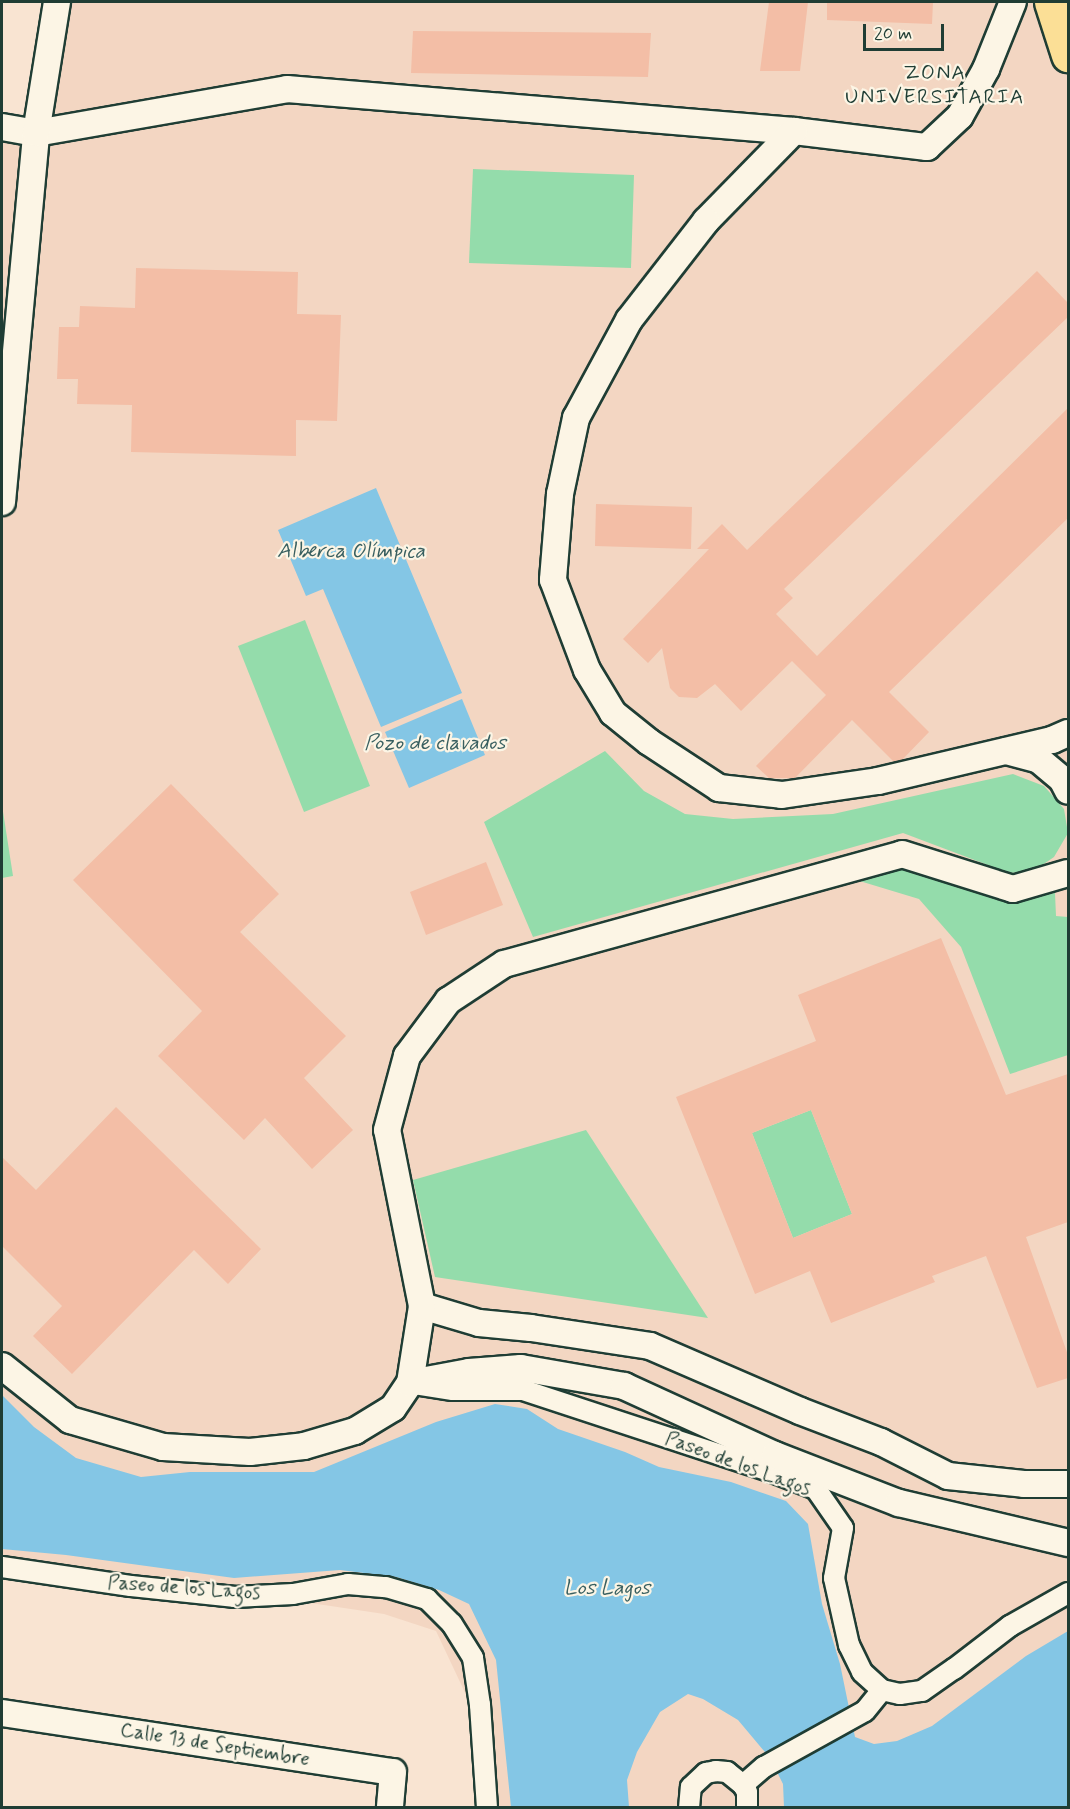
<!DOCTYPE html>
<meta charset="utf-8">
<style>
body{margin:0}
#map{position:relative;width:1070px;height:1809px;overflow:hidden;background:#f9e4d2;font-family:Mynerve,sans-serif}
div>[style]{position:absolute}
.built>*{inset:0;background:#f3d6c2}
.green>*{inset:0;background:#94dcab}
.water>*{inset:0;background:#84c6e5}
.building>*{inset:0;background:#f3bea6}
.roads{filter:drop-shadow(2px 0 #1f3d34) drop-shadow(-2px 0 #1f3d34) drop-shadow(0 2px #1f3d34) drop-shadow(0 -2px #1f3d34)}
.pedestrian>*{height:20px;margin:-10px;padding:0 10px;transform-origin:10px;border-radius:10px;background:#fcf5e5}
.minor>*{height:26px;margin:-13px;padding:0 13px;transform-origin:13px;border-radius:13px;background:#fcf5e5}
.primary>*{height:33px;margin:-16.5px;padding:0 16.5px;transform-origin:16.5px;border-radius:16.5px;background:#fbdf96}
span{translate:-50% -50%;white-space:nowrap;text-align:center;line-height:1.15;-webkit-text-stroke:4.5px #fcf5e5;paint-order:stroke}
.street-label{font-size:20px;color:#1f3d34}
.neighbourhood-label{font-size:21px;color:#1f3d34;letter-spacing:1.5px}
.water-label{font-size:21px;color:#385f60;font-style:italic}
.frame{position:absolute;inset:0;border:3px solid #1f3d34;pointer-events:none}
.scale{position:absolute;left:863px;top:24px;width:81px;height:27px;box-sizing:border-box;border:3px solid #1f3d34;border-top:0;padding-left:8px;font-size:18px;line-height:21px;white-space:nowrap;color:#1f3d34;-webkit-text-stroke:4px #fcf5e5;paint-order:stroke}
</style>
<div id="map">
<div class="built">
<div style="clip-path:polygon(62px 2px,1068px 2px,1068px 1807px,481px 1807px,468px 1699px,436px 1631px,384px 1614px,2px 1557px,2px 127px,35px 133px)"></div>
</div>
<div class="green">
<div style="clip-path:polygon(473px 169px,634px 175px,631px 268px,469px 263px)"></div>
<div style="clip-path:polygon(305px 620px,370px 786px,304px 812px,238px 646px)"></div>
<div style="clip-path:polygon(605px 751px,644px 791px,685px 814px,733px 819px,833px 814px,1013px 774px,1044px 786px,1064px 809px,1068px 833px,1054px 857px,1032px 872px,1009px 873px,903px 833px,533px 937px,484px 822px)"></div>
<div style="clip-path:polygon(2px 805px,13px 876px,2px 878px)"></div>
<div style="clip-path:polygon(905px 865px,1014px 898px,1055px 893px,1056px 916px,1068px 917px,1068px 1055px,1010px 1074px,961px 947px,919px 899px,853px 879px)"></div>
<div style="clip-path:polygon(811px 1110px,852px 1214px,793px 1238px,752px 1133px)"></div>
<div style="clip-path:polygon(586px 1130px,708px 1318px,435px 1277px,413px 1180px)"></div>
</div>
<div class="water">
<div style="clip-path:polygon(376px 488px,462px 693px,381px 727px,323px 589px,306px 596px,278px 530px)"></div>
<div style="clip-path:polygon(462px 699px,485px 755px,409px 788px,385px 732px)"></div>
<div style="clip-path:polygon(2px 1395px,34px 1427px,76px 1458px,141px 1477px,190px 1472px,314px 1472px,436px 1422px,495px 1404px,527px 1409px,558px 1429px,625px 1452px,659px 1467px,731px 1482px,786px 1501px,808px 1524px,822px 1604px,840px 1664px,855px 1737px,874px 1744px,897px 1741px,932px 1726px,1026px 1656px,1068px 1631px,1068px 1807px,784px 1807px,783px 1784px,770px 1758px,738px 1720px,703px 1699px,688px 1694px,660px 1712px,637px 1752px,627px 1780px,629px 1807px,511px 1807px,496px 1660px,469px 1604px,439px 1590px,396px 1577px,340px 1570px,234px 1578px,66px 1555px,2px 1549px)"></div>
</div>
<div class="building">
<div style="clip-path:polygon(769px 2px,808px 2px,800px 71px,760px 71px)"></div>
<div style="clip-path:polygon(827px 2px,933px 2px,932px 24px,827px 20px)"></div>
<div style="clip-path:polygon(413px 31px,651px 33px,648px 77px,411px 73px)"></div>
<div style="clip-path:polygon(136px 268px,298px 272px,297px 314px,341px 315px,337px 421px,296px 420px,296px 456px,131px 452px,132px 405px,77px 404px,78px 379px,57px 379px,59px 327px,79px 327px,80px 306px,135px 308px)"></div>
<div style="clip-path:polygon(1037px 271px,1068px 303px,1068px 317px,784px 589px,793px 598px,776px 614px,817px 656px,1068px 408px,1068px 518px,889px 692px,929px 732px,902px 760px,894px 762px,852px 720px,795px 778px,769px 778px,756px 766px,826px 695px,792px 661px,741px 711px,715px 684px,697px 698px,679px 697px,670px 688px,662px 648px,648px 663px,623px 639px,709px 549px,697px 549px,722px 524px,747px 550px)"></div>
<div style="clip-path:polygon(596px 504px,692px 507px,691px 549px,595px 546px)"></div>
<div style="clip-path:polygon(171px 784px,279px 894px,240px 932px,346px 1036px,304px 1078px,353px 1130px,312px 1169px,265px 1118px,244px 1140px,158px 1056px,202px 1011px,73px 880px)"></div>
<div style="clip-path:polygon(486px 862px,503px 905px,426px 935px,410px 892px)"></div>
<div style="clip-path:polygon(evenodd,941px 938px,1006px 1095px,1068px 1074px,1068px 1222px,1026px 1237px,1068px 1355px,1068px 1378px,1037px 1388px,986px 1256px,932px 1276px,935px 1282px,831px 1323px,810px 1271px,755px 1294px,676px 1097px,816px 1041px,798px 995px,941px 938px,811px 1110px,852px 1214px,793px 1238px,752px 1133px,811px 1110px)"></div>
<div style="clip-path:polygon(116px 1107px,261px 1249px,228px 1284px,194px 1250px,72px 1374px,33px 1336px,62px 1306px,2px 1246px,2px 1157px,36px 1190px)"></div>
</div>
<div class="roads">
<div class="pedestrian">
<div style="left:421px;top:1385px;width:32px;rotate:9deg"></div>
<div style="left:453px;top:1390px;width:70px"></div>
<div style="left:523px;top:1390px;width:257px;rotate:18.2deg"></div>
<div style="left:767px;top:1470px;width:53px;rotate:21.2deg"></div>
<div style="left:816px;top:1489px;width:47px;rotate:55.3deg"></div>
<div style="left:843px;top:1528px;width:51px;rotate:100.2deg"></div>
<div style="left:834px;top:1578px;width:69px;rotate:77.4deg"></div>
<div style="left:849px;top:1645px;width:30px;rotate:64deg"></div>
<div style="left:862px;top:1672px;width:27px;rotate:42deg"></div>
<div style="left:882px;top:1690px;width:18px;rotate:13deg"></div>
<div style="left:900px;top:1694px;width:22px;rotate:-8deg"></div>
<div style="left:922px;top:1691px;width:39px;rotate:-35deg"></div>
<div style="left:954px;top:1669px;width:71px;rotate:-37.5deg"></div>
<div style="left:1010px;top:1626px;width:67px;rotate:-29.6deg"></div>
<div style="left:2px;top:1567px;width:130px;rotate:8.4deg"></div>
<div style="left:131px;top:1586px;width:105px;rotate:6deg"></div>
<div style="left:235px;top:1597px;width:58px;rotate:-3deg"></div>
<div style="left:293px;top:1594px;width:56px;rotate:-10.3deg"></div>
<div style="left:348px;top:1584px;width:38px;rotate:5deg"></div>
<div style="left:386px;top:1587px;width:43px;rotate:16.3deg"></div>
<div style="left:427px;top:1599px;width:35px;rotate:45deg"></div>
<div style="left:452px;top:1624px;width:40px;rotate:58deg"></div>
<div style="left:473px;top:1658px;width:48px;rotate:81.5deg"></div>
<div style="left:480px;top:1705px;width:103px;rotate:86.1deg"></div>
<div style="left:743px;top:1785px;width:28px;rotate:-41deg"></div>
<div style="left:764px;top:1767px;width:115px;rotate:-29deg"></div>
<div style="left:865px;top:1711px;width:27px;rotate:-51deg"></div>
<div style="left:689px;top:1808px;width:21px;rotate:-85deg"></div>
<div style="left:691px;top:1787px;width:21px;rotate:-43deg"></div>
<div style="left:706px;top:1773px;width:10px;rotate:-11deg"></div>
<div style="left:716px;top:1771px;width:11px;rotate:5deg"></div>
<div style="left:727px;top:1772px;width:21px;rotate:39deg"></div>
<div style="left:743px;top:1785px;width:8px;rotate:60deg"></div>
<div style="left:747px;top:1792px;width:16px;rotate:90deg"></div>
</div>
<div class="minor">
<div style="left:2px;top:127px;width:35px;rotate:10deg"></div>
<div style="left:36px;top:133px;width:255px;rotate:-9.9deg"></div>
<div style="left:287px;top:89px;width:509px;rotate:4.74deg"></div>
<div style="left:794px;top:131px;width:134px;rotate:6.9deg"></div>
<div style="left:927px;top:147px;width:45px;rotate:-43.2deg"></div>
<div style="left:960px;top:116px;width:54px;rotate:-61deg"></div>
<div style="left:986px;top:69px;width:72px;rotate:-68.1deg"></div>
<div style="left:794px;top:131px;width:126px;rotate:134.4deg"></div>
<div style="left:706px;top:221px;width:125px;rotate:127.9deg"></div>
<div style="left:629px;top:320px;width:111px;rotate:118.4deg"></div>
<div style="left:576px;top:418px;width:78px;rotate:101.9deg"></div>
<div style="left:560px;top:494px;width:86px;rotate:94.7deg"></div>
<div style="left:553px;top:580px;width:96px;rotate:69.3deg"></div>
<div style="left:587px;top:670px;width:50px;rotate:58.8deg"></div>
<div style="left:613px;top:713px;width:46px;rotate:38.9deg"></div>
<div style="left:649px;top:742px;width:84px;rotate:33.3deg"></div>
<div style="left:719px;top:788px;width:63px;rotate:6.3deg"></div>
<div style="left:782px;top:795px;width:97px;rotate:-8.3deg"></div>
<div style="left:878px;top:781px;width:179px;rotate:-13.3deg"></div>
<div style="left:1052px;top:740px;width:17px;rotate:-24deg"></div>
<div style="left:2px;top:502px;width:371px;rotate:-84.7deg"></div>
<div style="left:36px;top:133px;width:133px;rotate:-80.9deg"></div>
<div style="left:1006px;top:751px;width:34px;rotate:15deg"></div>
<div style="left:1039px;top:760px;width:30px;rotate:40deg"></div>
<div style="left:1062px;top:779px;width:13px;rotate:63deg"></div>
<div style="left:422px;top:1306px;width:59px;rotate:16.6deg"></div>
<div style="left:479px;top:1323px;width:52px;rotate:5.5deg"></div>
<div style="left:531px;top:1328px;width:120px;rotate:8.6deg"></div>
<div style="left:650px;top:1346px;width:163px;rotate:23.4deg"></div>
<div style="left:800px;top:1411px;width:87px;rotate:20.9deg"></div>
<div style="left:881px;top:1442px;width:75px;rotate:26.9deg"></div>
<div style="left:948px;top:1476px;width:76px;rotate:6deg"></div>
<div style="left:1024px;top:1484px;width:44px"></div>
<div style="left:2px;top:1366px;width:87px;rotate:38.5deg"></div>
<div style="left:70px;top:1420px;width:97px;rotate:16.2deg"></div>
<div style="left:163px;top:1447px;width:87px;rotate:3.3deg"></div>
<div style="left:250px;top:1452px;width:54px;rotate:-6.3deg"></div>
<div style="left:304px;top:1446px;width:53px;rotate:-16.4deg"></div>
<div style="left:355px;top:1431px;width:44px;rotate:-31.2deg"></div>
<div style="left:393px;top:1408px;width:30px;rotate:-56deg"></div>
<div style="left:410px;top:1383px;width:78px;rotate:-81.1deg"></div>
<div style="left:422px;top:1306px;width:179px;rotate:-101.2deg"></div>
<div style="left:387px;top:1130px;width:77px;rotate:-74.9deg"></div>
<div style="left:407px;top:1056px;width:69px;rotate:-53.3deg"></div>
<div style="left:448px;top:1001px;width:67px;rotate:-33.5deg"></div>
<div style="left:504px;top:964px;width:413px;rotate:-15.4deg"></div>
<div style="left:902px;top:854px;width:116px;rotate:17.5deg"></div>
<div style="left:1013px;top:889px;width:57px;rotate:-16.2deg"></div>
<div style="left:410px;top:1383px;width:60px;rotate:-10.6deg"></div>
<div style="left:469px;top:1372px;width:52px;rotate:-4.4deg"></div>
<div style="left:521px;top:1368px;width:105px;rotate:9.9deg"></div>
<div style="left:624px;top:1386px;width:166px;rotate:24.6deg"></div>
<div style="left:775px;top:1455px;width:133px;rotate:21.2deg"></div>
<div style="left:899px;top:1503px;width:174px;rotate:13.3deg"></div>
<div style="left:2px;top:1713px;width:395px;rotate:8.6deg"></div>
<div style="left:393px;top:1772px;width:36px;rotate:95deg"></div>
</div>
<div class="primary">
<div style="left:1051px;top:2px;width:56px;rotate:72.2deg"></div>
</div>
</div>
<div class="street-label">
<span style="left:738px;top:1464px;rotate:20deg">Paseo de los Lagos</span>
<span style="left:184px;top:1588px;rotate:4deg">Paseo de los Lagos</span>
<span style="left:215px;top:1745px;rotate:9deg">Calle 13 de Septiembre</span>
</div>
<div class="neighbourhood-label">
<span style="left:935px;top:85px">ZONA<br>UNIVERSITARIA</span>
</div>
<div class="water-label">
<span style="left:351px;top:551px">Alberca Olímpica</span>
<span style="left:435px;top:743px">Pozo de clavados</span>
<span style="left:607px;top:1588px">Los Lagos</span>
</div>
<div class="frame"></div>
<div class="scale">20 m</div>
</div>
